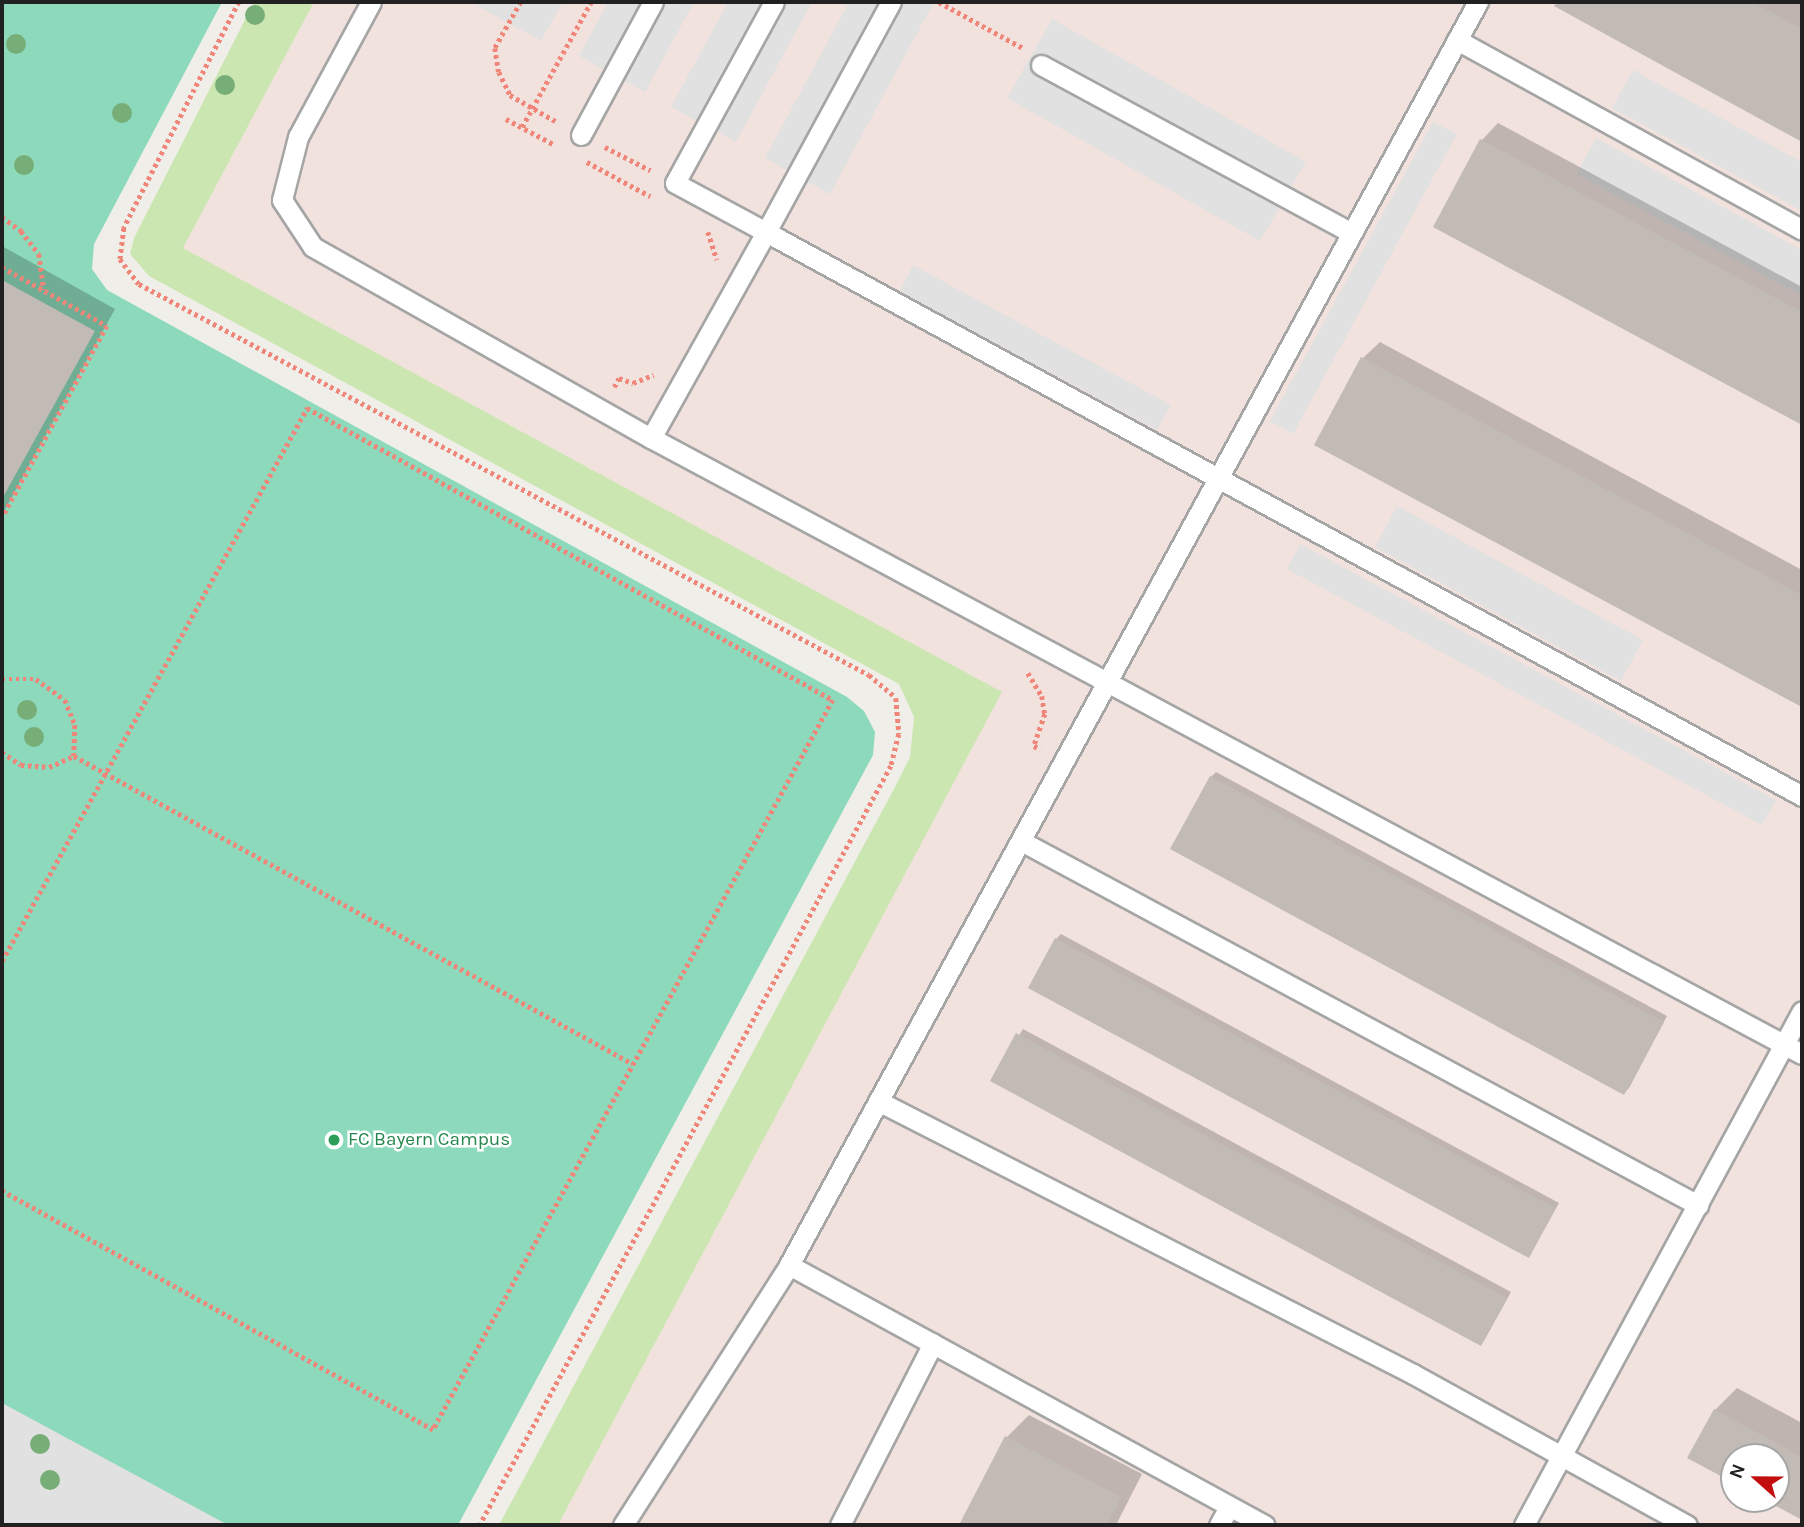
<!DOCTYPE html>
<style>
body{margin:0}
#map{position:relative;width:1804px;height:1527px;overflow:hidden;background:#f0eee8;font-family:Karla,sans-serif}
div>[style]{position:absolute}
.military>*{inset:0;background:#f1e2dd}
.grass>*{inset:0;background:#cce6b2}
.pitch>*{inset:0;background:#8cd9bb}
.parking>*{inset:0;background:#e1e1e1}
.shadow>*{inset:0;background:#0003}
.building>*{inset:0;background:#c1bab5}
.path>*{height:4.5px;margin-top:-2.25px;transform-origin:0;background:repeating-linear-gradient(90deg,#f08579 0 3.5px,transparent 0 7px)}
.roads{filter:drop-shadow(2px 0 #a5a5a5) drop-shadow(-2px 0 #a5a5a5) drop-shadow(0 2px #a5a5a5) drop-shadow(0 -2px #a5a5a5)}
.service>*{height:19px;margin:-9.5px;padding:0 9.5px;transform-origin:9.5px;border-radius:9.5px;background:#fff}
.trees>*{width:20px;height:20px;margin:-10px;border-radius:50%;background:#77ae78}
.dots>*{width:19px;height:19px;translate:-50% -50%;box-sizing:border-box;border:4px solid #fff;border-radius:50%}
span{translate:-50% -50%;white-space:nowrap;text-align:center;line-height:1.15;-webkit-text-stroke:5px #fff;paint-order:stroke}
.leisure-label{font-size:19px;color:#27864d}
.left{translate:0 -50%;text-align:left}
.frame{position:absolute;inset:0;border:4px solid #212121;pointer-events:none}
.north{position:absolute;left:1720px;top:1443px;width:70px;height:70px;box-sizing:border-box;background:#fff;border:2px solid #a6a6a6;border-radius:50%;rotate:291deg;font-size:19px;font-weight:700;line-height:28px;text-align:center;color:#212121}
.north::after{content:'';display:block;margin:auto;width:24px;height:32px;background:#c30e0f;clip-path:polygon(50% 0,100% 100%,50% 72%,0 100%)}
</style>
<div id="map">
<div class="military">
<div style="clip-path:polygon(evenodd,314px 2px,1802px 2px,1802px 1525px,558px 1525px,1001px 692px,183px 248px,314px 2px,1734px 1457px,1776px 1457px,1776px 1499px,1734px 1499px,1734px 1457px)"></div>
</div>
<div class="grass">
<div style="clip-path:polygon(254px 2px,314px 2px,183px 248px,1002px 692px,558px 1525px,499px 1525px,895px 787px,910px 757px,914px 717px,899px 684px,149px 276px,130px 254px,134px 238px)"></div>
</div>
<div class="pitch">
<div style="clip-path:polygon(2px 2px,222px 2px,94px 244px,92px 269px,107px 290px,847px 697px,864px 711px,875px 732px,873px 755px,458px 1525px,2px 1525px)"></div>
</div>
<div class="parking">
<div style="clip-path:polygon(478px 2px,563px 2px,541px 41px,476px 5px)"></div>
<div style="clip-path:polygon(608px 2px,694px 2px,645px 92px,579px 56px)"></div>
<div style="clip-path:polygon(728px 2px,812px 2px,736px 142px,671px 107px)"></div>
<div style="clip-path:polygon(849px 2px,934px 2px,830px 194px,765px 158px)"></div>
<div style="clip-path:polygon(1052px 19px,1306px 162px,1260px 241px,1007px 98px)"></div>
<div style="clip-path:polygon(1633px 70px,1802px 162px,1802px 211px,1612px 108px)"></div>
<div style="clip-path:polygon(1433px 122px,1457px 134px,1293px 434px,1270px 421px)"></div>
<div style="clip-path:polygon(1596px 138px,1802px 250px,1802px 296px,1576px 174px)"></div>
<div style="clip-path:polygon(913px 265px,1171px 405px,1157px 430px,900px 291px)"></div>
<div style="clip-path:polygon(1397px 506px,1643px 640px,1621px 681px,1375px 547px)"></div>
<div style="clip-path:polygon(1300px 544px,1776px 800px,1762px 825px,1287px 569px)"></div>
<div style="clip-path:polygon(2px 1403px,228px 1525px,2px 1525px)"></div>
</div>
<div class="shadow">
<div style="clip-path:polygon(1559px 2px,1802px 4px,1802px 140px,1556px 6px)"></div>
<div style="clip-path:polygon(1498px 123px,1802px 287px,1802px 423px,1436px 226px,1482px 140px)"></div>
<div style="clip-path:polygon(2px 246px,115px 309px,2px 515px)"></div>
<div style="clip-path:polygon(1380px 342px,1802px 570px,1802px 701px,1799px 704px,1363px 358px)"></div>
<div style="clip-path:polygon(1216px 772px,1667px 1016px,1629px 1088px,1624px 1093px,1211px 777px)"></div>
<div style="clip-path:polygon(1061px 934px,1559px 1203px,1533px 1250px,1528px 1255px,1056px 939px)"></div>
<div style="clip-path:polygon(1023px 1029px,1511px 1292px,1485px 1339px,1480px 1344px,992px 1081px)"></div>
<div style="clip-path:polygon(1737px 1388px,1802px 1423px,1802px 1518px,1767px 1499px,1776px 1499px,1776px 1457px,1734px 1457px,1734px 1481px,1715px 1410px)"></div>
<div style="clip-path:polygon(1029px 1415px,1142px 1474px,1116px 1525px,961px 1525px,1007px 1437px)"></div>
</div>
<div class="building">
<div style="clip-path:polygon(1557px 2px,1752px 2px,1802px 29px,1802px 142px,1554px 6px)"></div>
<div style="clip-path:polygon(1480px 139px,1802px 312px,1802px 425px,1433px 227px)"></div>
<div style="clip-path:polygon(2px 280px,95px 331px,2px 499px)"></div>
<div style="clip-path:polygon(1361px 357px,1802px 595px,1800px 706px,1314px 445px)"></div>
<div style="clip-path:polygon(1210px 776px,1664px 1022px,1624px 1095px,1170px 849px)"></div>
<div style="clip-path:polygon(1055px 938px,1555px 1208px,1529px 1258px,1028px 988px)"></div>
<div style="clip-path:polygon(1016px 1033px,1507px 1298px,1481px 1346px,990px 1081px)"></div>
<div style="clip-path:polygon(1714px 1409px,1802px 1457px,1802px 1520px,1763px 1499px,1776px 1499px,1776px 1457px,1734px 1457px,1734px 1483px,1687px 1458px)"></div>
<div style="clip-path:polygon(1005px 1436px,1121px 1497px,1107px 1525px,959px 1525px)"></div>
</div>
<div class="path">
<div style="left:239px;top:2px;width:254px;rotate:117deg"></div>
<div style="left:124px;top:228px;width:31px;rotate:97deg"></div>
<div style="left:120px;top:259px;width:31px;rotate:53deg"></div>
<div style="left:139px;top:284px;width:828px;rotate:28.17deg"></div>
<div style="left:869px;top:675px;width:35px;rotate:40deg"></div>
<div style="left:896px;top:698px;width:36px;rotate:85deg"></div>
<div style="left:899px;top:734px;width:33px;rotate:104deg"></div>
<div style="left:891px;top:766px;width:863px;rotate:118.44deg"></div>
<div style="left:521px;top:2px;width:53px;rotate:119.5deg"></div>
<div style="left:495px;top:48px;width:24px;rotate:81deg"></div>
<div style="left:499px;top:72px;width:25px;rotate:64deg"></div>
<div style="left:510px;top:95px;width:54px;rotate:29.9deg"></div>
<div style="left:939px;top:2px;width:96px;rotate:28.7deg"></div>
<div style="left:506px;top:119px;width:55px;rotate:28deg"></div>
<div style="left:522px;top:127px;width:143px;rotate:-61.1deg"></div>
<div style="left:605px;top:147px;width:51px;rotate:27.1deg"></div>
<div style="left:587px;top:162px;width:72px;rotate:28.4deg"></div>
<div style="left:2px;top:217px;width:24px;rotate:36deg"></div>
<div style="left:21px;top:231px;width:29px;rotate:52deg"></div>
<div style="left:39px;top:254px;width:36px;rotate:82deg"></div>
<div style="left:708px;top:232px;width:29px;rotate:72deg"></div>
<div style="left:2px;top:267px;width:120px;rotate:29.3deg"></div>
<div style="left:107px;top:326px;width:219px;rotate:118.7deg"></div>
<div style="left:614px;top:387px;width:10px;rotate:-61deg"></div>
<div style="left:619px;top:378px;width:15px;rotate:20deg"></div>
<div style="left:633px;top:383px;width:22px;rotate:-22deg"></div>
<div style="left:1028px;top:673px;width:27px;rotate:59deg"></div>
<div style="left:1042px;top:696px;width:18px;rotate:81deg"></div>
<div style="left:1045px;top:714px;width:34px;rotate:109deg"></div>
<div style="left:1034px;top:746px;width:7px;rotate:27deg"></div>
<div style="left:2px;top:679px;width:34px"></div>
<div style="left:36px;top:679px;width:36px;rotate:36deg"></div>
<div style="left:65px;top:700px;width:27px;rotate:68deg"></div>
<div style="left:75px;top:725px;width:31px;rotate:92deg"></div>
<div style="left:74px;top:756px;width:638px;rotate:28.85deg"></div>
<div style="left:2px;top:752px;width:23px;rotate:34deg"></div>
<div style="left:21px;top:765px;width:28px;rotate:4deg"></div>
<div style="left:49px;top:767px;width:27px;rotate:-24deg"></div>
<div style="left:2px;top:961px;width:632px;rotate:-61.12deg"></div>
<div style="left:307px;top:408px;width:602px;rotate:29.04deg"></div>
<div style="left:833px;top:700px;width:832px;rotate:118.72deg"></div>
<div style="left:433px;top:1430px;width:493px;rotate:-151deg"></div>
</div>
<div class="roads">
<div class="service">
<div style="left:371px;top:2px;width:153px;rotate:118.4deg"></div>
<div style="left:298px;top:137px;width:65px;rotate:104.3deg"></div>
<div style="left:282px;top:200px;width:56px;rotate:56.6deg"></div>
<div style="left:313px;top:247px;width:388px;rotate:29.5deg"></div>
<div style="left:651px;top:438px;width:1305px;rotate:28.16deg"></div>
<div style="left:774px;top:2px;width:206px;rotate:118.7deg"></div>
<div style="left:675px;top:183px;width:103px;rotate:28.3deg"></div>
<div style="left:766px;top:232px;width:262px;rotate:-61.5deg"></div>
<div style="left:1457px;top:40px;width:394px;rotate:28.8deg"></div>
<div style="left:1041px;top:65px;width:353px;rotate:28.4deg"></div>
<div style="left:581px;top:135px;width:151px;rotate:-61.6deg"></div>
<div style="left:651px;top:438px;width:236px;rotate:-60.8deg"></div>
<div style="left:766px;top:232px;width:1180px;rotate:28.56deg"></div>
<div style="left:1021px;top:841px;width:769px;rotate:28.27deg"></div>
<div style="left:878px;top:1101px;width:601px;rotate:27.03deg"></div>
<div style="left:1413px;top:1374px;width:313px;rotate:28.9deg"></div>
<div style="left:789px;top:1265px;width:542px;rotate:28.69deg"></div>
<div style="left:623px;top:1525px;width:308px;rotate:-57.4deg"></div>
<div style="left:789px;top:1265px;width:1439px;rotate:-61.39deg"></div>
<div style="left:840px;top:1525px;width:204px;rotate:-62.9deg"></div>
<div style="left:1219px;top:1525px;width:21px;rotate:-61deg"></div>
<div style="left:1524px;top:1525px;width:584px;rotate:-61.59deg"></div>
</div>
</div>
<div class="trees">
<div style="left:255px;top:15px"></div>
<div style="left:16px;top:44px"></div>
<div style="left:225px;top:85px"></div>
<div style="left:122px;top:113px"></div>
<div style="left:24px;top:165px"></div>
<div style="left:27px;top:710px"></div>
<div style="left:34px;top:737px"></div>
<div style="left:40px;top:1444px"></div>
<div style="left:50px;top:1480px"></div>
</div>
<div class="dots">
<div style="left:334px;top:1140px;background:#2e9e5b"></div>
</div>
<div class="leisure-label">
<span class="left" style="left:348px;top:1140px">FC Bayern Campus</span>
</div>
<div class="frame"></div>
<div class="north">N</div>
</div>
